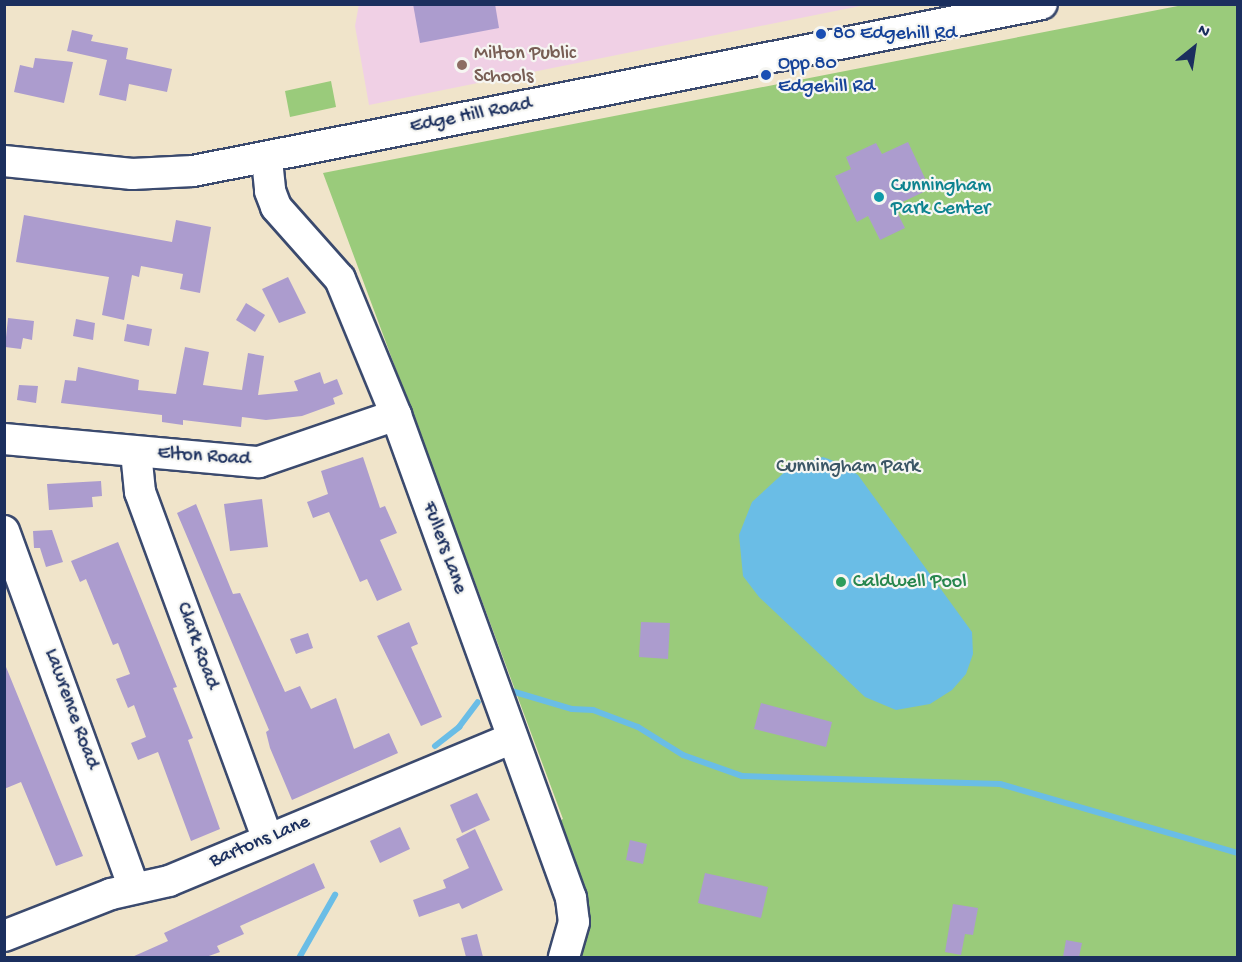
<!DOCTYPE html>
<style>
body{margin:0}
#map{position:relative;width:1242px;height:962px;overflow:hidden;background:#f0e4ca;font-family:"Gochi Hand",sans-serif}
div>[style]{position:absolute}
.built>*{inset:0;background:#f0d0e5}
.green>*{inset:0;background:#9acb7b}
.water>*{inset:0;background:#6abde6}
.stream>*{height:6px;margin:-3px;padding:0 3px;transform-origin:3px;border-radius:3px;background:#6abde6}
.building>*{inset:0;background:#ac9cce}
.roads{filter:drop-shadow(2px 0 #3b4a6e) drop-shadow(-2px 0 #3b4a6e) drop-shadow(0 2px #3b4a6e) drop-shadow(0 -2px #3b4a6e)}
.minor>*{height:30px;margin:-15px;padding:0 15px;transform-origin:15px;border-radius:15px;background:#fff}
.dots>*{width:16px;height:16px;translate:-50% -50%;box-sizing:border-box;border:3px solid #f6f6f2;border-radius:50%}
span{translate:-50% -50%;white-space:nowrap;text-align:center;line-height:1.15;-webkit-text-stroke:4.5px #f6f6f2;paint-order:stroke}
.transit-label{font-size:20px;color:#164399}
.left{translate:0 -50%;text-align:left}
.education-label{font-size:20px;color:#785e54}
.street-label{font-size:20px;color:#1b2f5e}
.culture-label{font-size:20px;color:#0d838f}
.park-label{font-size:20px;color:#3b5665}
.leisure-label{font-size:20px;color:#27864d}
.frame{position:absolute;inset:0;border:6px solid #1b2f5e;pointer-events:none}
.north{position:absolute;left:1164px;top:18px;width:60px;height:60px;-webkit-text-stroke:4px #f6f6f2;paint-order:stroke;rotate:30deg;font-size:16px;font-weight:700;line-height:24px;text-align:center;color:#1b2f5e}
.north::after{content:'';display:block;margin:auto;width:21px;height:27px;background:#1b2f5e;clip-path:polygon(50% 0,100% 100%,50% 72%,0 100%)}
</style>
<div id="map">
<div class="built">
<div style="clip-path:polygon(359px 4px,865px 5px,369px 105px,355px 26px)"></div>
</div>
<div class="green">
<div style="clip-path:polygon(1183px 5px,1237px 5px,1237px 957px,574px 957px,551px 825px,563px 819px,323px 173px)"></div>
<div style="clip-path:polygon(331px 81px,336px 107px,290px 117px,285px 91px)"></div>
</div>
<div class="water">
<div style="clip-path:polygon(823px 457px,842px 464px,858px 475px,972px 632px,973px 654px,966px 674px,952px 690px,930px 704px,896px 710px,865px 697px,759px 597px,743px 576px,739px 535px,752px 502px,790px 467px)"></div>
</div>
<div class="stream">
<div style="left:508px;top:690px;width:67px;rotate:16.5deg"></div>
<div style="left:572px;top:709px;width:21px;rotate:3deg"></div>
<div style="left:593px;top:710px;width:48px;rotate:20.7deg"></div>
<div style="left:638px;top:727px;width:53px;rotate:31.9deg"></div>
<div style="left:683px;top:755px;width:63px;rotate:19.6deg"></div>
<div style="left:742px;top:776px;width:258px;rotate:1.8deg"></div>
<div style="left:1000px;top:784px;width:248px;rotate:16.2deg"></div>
<div style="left:435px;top:746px;width:31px;rotate:-38deg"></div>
<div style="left:459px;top:727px;width:31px;rotate:-53deg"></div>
<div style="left:299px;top:958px;width:73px;rotate:-60.3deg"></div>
</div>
<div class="building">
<div style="clip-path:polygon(413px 4px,495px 4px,499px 28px,420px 43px)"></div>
<div style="clip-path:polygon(72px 30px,93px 35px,91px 41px,128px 48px,126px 59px,172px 69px,167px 92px,129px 84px,126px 101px,99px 95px,107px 60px,67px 51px)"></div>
<div style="clip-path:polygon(35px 58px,73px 62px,64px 103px,14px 92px,20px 65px,33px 68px)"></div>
<div style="clip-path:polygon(908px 142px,930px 189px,894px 206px,905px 228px,880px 240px,868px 216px,857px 222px,835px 176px,851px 169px,846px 157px,876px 143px,882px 154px)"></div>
<div style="clip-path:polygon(24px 215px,172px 242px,176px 220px,211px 227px,200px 293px,180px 289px,183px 274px,141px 266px,139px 277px,132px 275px,124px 320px,102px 315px,109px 277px,16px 262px)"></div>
<div style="clip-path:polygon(288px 277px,306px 313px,279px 323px,262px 289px)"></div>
<div style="clip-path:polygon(246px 303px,265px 315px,255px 332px,236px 320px)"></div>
<div style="clip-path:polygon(8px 318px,34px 321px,32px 340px,23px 338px,21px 349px,5px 347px)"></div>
<div style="clip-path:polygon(76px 319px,95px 323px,93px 340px,73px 336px)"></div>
<div style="clip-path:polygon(127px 324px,152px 329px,149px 346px,124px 341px)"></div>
<div style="clip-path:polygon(185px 347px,209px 352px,203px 385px,242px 390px,248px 353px,264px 356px,258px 395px,298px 391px,294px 381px,320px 372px,324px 384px,337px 379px,343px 394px,333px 398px,335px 404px,302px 416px,266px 420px,242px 417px,241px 427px,183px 420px,183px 425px,162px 422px,162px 415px,61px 403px,65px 380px,76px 381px,78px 367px,139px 380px,138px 390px,176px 394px)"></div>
<div style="clip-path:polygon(19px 385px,38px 386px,36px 403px,17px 400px)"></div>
<div style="clip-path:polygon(363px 457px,380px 508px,385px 506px,397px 533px,380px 540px,402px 590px,377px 601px,367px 579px,360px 582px,329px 512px,313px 518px,307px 502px,328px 494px,321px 471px)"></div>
<div style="clip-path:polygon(101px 481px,102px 496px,92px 497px,93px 507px,49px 510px,47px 484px)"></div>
<div style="clip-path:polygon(262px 499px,268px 547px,230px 551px,224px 504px)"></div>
<div style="clip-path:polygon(196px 504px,233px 594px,240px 593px,285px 692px,300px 686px,311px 709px,336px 698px,354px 749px,389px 733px,398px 753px,292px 800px,270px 748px,266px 732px,269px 730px,177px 513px)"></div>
<div style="clip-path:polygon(52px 530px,63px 562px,46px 567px,40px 548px,34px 548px,33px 531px)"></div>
<div style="clip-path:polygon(118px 542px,177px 687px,173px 688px,193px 738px,188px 740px,220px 829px,191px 841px,158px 752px,138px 760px,131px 743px,146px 737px,134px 705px,128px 708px,116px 679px,130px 674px,118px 643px,113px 645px,86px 579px,80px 582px,71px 561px)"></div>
<div style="clip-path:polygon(409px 622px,418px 644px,411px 647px,442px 717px,421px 726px,377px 636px)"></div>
<div style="clip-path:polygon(641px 622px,670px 623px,668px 659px,639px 657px)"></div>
<div style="clip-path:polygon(308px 633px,313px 648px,296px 654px,290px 639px)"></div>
<div style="clip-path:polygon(4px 662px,83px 856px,56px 866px,21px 782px,4px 789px)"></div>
<div style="clip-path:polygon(761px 703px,832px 722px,826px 747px,754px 729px)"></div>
<div style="clip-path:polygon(477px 793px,490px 820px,462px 833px,450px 805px)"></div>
<div style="clip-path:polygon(400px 827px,410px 849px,380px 863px,370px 841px)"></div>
<div style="clip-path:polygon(475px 829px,503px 890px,462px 909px,459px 903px,419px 917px,413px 900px,446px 888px,443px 880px,469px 868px,456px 839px)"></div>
<div style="clip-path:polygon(630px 840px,647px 844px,643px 864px,626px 860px)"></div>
<div style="clip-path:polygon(314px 863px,325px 888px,240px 926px,244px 934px,217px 946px,220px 952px,206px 957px,132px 957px,168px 941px,164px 933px)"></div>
<div style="clip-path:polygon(705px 873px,768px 887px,761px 918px,698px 903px)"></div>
<div style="clip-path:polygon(953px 904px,978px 908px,973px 935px,965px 934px,961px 955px,945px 952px)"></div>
<div style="clip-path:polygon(477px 934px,483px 957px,466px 957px,461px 938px)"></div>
<div style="clip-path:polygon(1066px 940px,1082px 943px,1079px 957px,1063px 957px)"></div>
</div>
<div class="roads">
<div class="minor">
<div style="left:267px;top:160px;width:31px;rotate:84deg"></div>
<div style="left:270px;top:191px;width:17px;rotate:69deg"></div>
<div style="left:276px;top:207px;width:96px;rotate:48.4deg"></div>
<div style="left:340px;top:279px;width:147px;rotate:67.6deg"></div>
<div style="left:396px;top:415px;width:514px;rotate:70.08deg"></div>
<div style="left:571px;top:898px;width:24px;rotate:83deg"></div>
<div style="left:574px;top:922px;width:37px;rotate:106deg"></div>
<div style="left:4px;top:161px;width:129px;rotate:5.8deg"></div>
<div style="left:132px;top:174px;width:61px;rotate:-2.8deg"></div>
<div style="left:193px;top:171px;width:865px;rotate:-11.13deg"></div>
<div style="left:4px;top:439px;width:256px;rotate:5.2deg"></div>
<div style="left:259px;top:462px;width:145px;rotate:-18.9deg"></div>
<div style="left:136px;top:452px;width:40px;rotate:84.3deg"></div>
<div style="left:140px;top:492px;width:370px;rotate:69.8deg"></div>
<div style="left:4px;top:531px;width:380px;rotate:70deg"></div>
<div style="left:4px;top:936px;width:115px;rotate:-21.4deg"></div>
<div style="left:111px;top:894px;width:59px;rotate:-12.6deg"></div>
<div style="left:169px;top:881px;width:372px;rotate:-22.6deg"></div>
</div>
</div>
<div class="dots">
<div style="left:821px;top:34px;background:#1a4fb4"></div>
<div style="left:462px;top:65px;background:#8d6e63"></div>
<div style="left:766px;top:75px;background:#1a4fb4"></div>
<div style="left:879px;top:197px;background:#0f9aa8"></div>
<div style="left:841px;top:582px;background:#2e9e5b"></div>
</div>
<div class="transit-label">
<span class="left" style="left:833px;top:34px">80 Edgehill Rd</span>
<span class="left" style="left:778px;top:76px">Opp 80<br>Edgehill Rd</span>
</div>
<div class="education-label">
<span class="left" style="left:474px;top:66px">Milton Public<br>Schools</span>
</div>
<div class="street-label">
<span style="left:471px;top:116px;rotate:-11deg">Edge Hill Road</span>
<span style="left:204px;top:457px;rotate:4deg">Elton Road</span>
<span style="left:444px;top:548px;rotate:70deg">Fullers Lane</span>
<span style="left:197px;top:646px;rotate:70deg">Clark Road</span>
<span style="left:71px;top:709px;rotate:70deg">Lawrence Road</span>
<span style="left:260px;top:842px;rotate:-23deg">Bartons Lane</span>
</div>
<div class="culture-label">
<span class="left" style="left:891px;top:198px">Cunningham<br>Park Center</span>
</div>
<div class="park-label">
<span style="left:848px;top:467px">Cunningham Park</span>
</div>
<div class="leisure-label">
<span class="left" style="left:853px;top:582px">Caldwell Pool</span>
</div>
<div class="frame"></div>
<div class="north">N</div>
</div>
